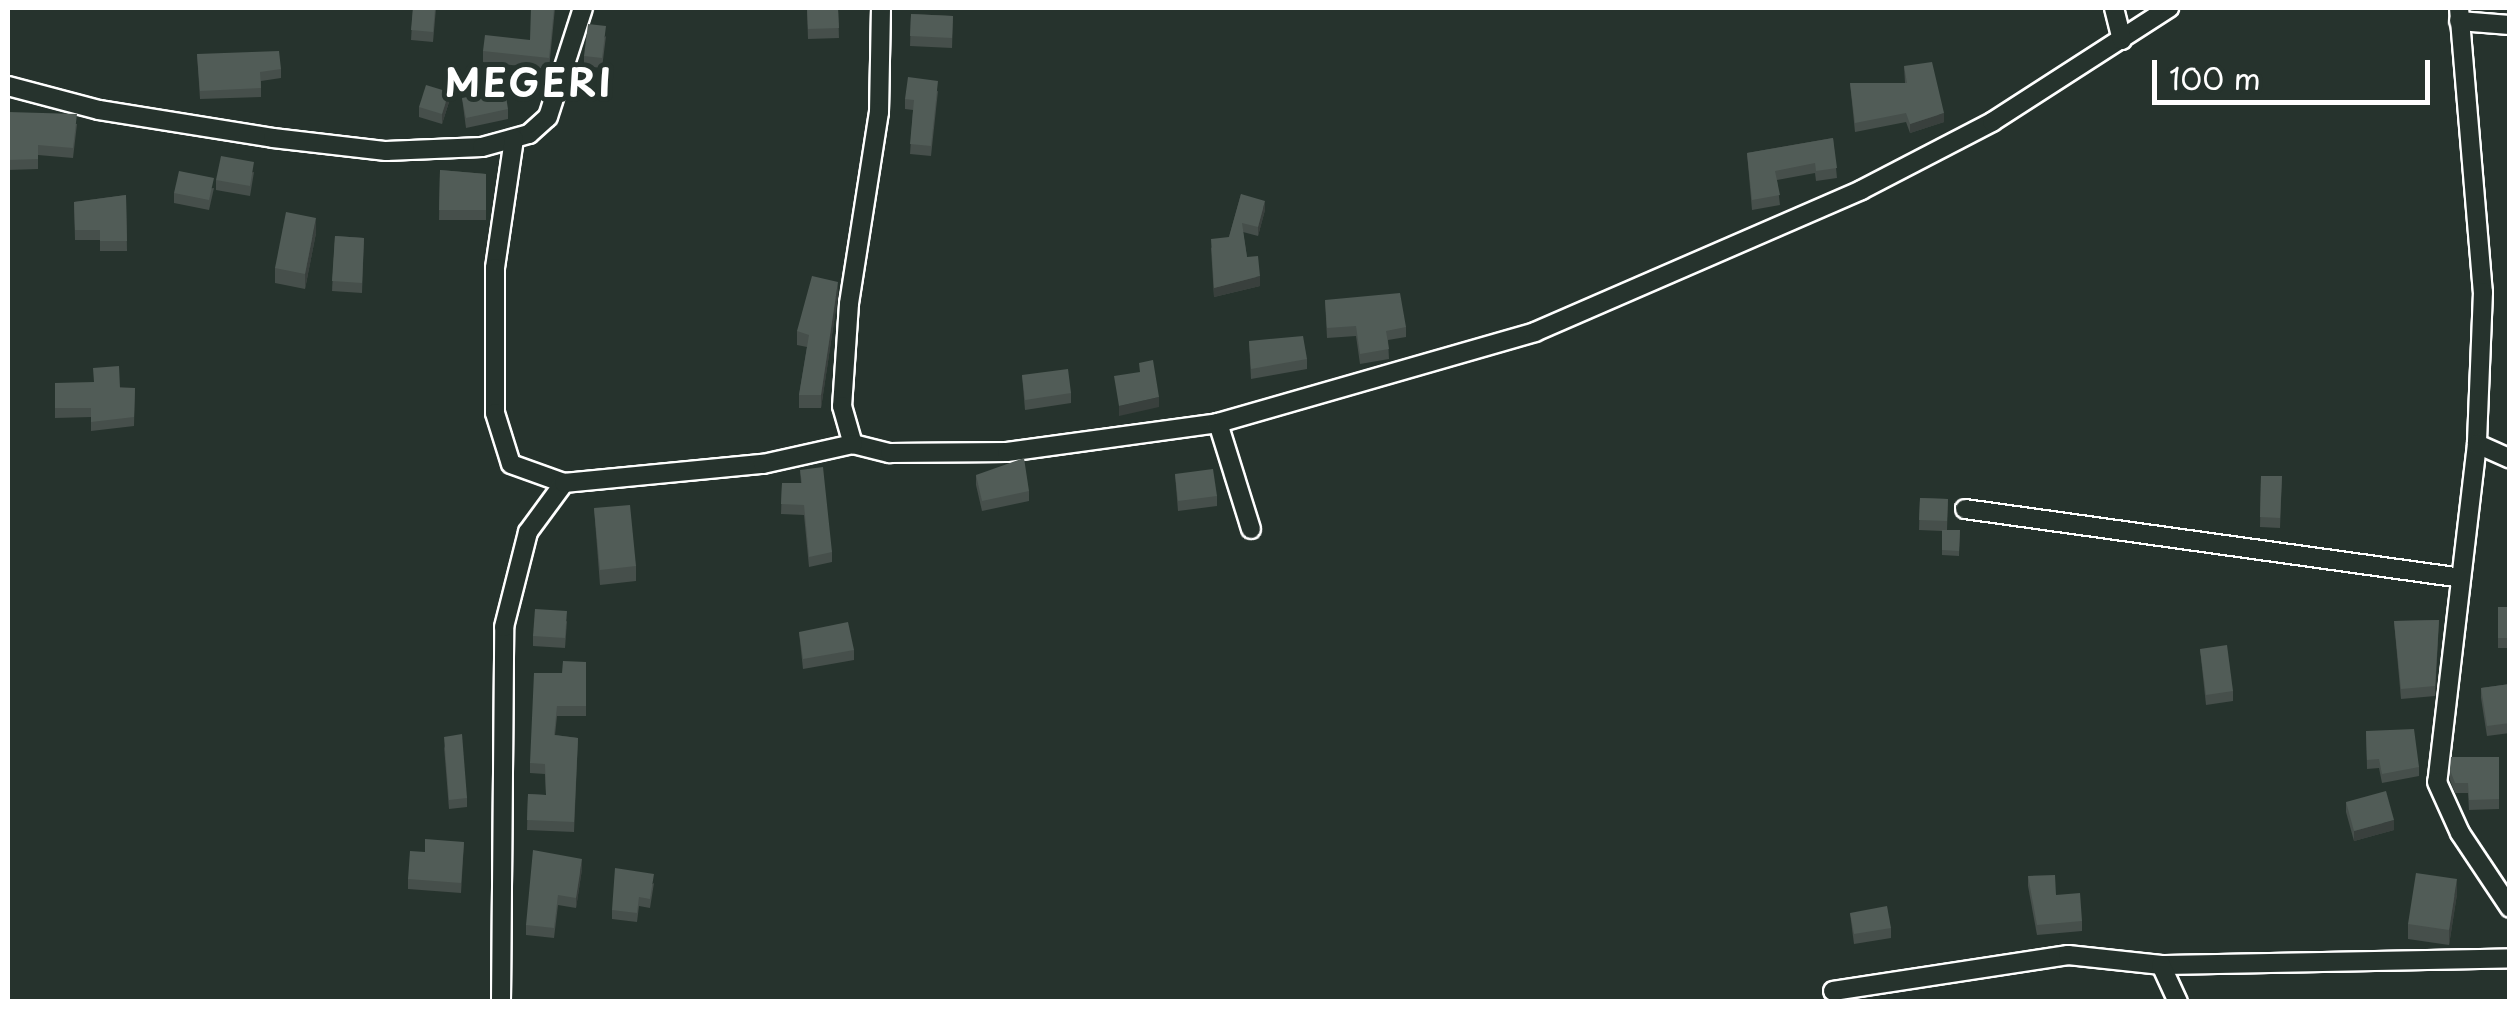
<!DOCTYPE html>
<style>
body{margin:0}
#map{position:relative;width:2517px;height:1009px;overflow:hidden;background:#26332d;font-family:"Playpen Sans",sans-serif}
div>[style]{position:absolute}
.roads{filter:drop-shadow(2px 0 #fff) drop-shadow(-2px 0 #fff) drop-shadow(0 2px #fff) drop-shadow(0 -2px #fff)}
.minor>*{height:18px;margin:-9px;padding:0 9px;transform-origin:9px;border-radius:9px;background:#26332d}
.wall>*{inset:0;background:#464f4b}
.shaded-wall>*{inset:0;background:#39403d}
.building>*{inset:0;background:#515c57}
span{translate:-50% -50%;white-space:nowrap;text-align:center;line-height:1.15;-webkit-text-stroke:10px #26332d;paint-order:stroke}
.district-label{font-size:38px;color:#fff;font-weight:700;letter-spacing:2.5px}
.frame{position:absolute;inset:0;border:10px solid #fff;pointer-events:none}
.scale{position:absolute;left:2152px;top:60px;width:278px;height:45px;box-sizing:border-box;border:5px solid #fff;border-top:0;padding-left:12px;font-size:30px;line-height:35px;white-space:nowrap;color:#fff;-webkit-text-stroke:8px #26332d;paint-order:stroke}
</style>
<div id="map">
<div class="roads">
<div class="minor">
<div style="left:881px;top:8px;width:104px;rotate:91.1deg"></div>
<div style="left:879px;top:112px;width:194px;rotate:98.9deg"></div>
<div style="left:849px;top:304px;width:102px;rotate:93.9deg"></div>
<div style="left:842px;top:406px;width:40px;rotate:74deg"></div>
<div style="left:853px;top:444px;width:38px;rotate:14deg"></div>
<div style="left:890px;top:453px;width:117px;rotate:-0.5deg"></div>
<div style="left:1007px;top:452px;width:213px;rotate:-7.8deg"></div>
<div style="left:1218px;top:423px;width:330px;rotate:-16deg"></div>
<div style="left:1535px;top:332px;width:356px;rotate:-23.5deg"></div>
<div style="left:1861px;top:190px;width:148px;rotate:-27.4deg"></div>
<div style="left:1992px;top:122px;width:211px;rotate:-32.8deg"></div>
<div style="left:2114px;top:8px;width:33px;rotate:76deg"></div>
<div style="left:2459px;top:8px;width:285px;rotate:85.2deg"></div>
<div style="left:2483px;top:292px;width:152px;rotate:92.3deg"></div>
<div style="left:2477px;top:444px;width:340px;rotate:96.7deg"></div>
<div style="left:2437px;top:782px;width:56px;rotate:65.7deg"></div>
<div style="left:2460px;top:833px;width:90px;rotate:56.3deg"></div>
<div style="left:2459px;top:21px;width:51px;rotate:4.5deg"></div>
<div style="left:8px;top:86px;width:94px;rotate:14.8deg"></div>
<div style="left:99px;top:110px;width:176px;rotate:9.1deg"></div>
<div style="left:273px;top:138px;width:114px;rotate:6.6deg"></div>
<div style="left:386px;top:151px;width:96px;rotate:-2.4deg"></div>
<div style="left:482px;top:147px;width:49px;rotate:-15.5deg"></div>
<div style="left:529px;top:134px;width:25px;rotate:-42deg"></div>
<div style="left:548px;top:117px;width:114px;rotate:-72.2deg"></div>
<div style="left:514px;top:139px;width:130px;rotate:98.4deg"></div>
<div style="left:495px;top:268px;width:145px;rotate:90deg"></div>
<div style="left:495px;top:413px;width:53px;rotate:72.6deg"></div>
<div style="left:511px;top:464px;width:56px;rotate:19.7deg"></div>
<div style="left:1218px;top:423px;width:111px;rotate:72.7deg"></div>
<div style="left:2477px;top:444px;width:36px;rotate:24deg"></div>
<div style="left:1965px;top:509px;width:500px;rotate:7.9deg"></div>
<div style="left:2161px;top:965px;width:349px;rotate:-1.1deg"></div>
<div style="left:1833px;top:991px;width:238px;rotate:-8.7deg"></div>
<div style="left:2068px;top:955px;width:94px;rotate:6.1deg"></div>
<div style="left:2161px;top:965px;width:41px;rotate:65.3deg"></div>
<div style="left:501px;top:1002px;width:375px;rotate:-89.5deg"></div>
<div style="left:504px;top:627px;width:98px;rotate:-75.8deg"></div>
<div style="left:528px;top:532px;width:61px;rotate:-53.7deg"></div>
<div style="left:564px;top:483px;width:200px;rotate:-5.5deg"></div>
<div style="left:763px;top:464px;width:92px;rotate:-12.5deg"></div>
</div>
</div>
<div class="wall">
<div style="clip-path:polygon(413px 8px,436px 8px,433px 42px,411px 40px)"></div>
<div style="clip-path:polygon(555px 8px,549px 69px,483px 62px,483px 51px,530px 40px)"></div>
<div style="clip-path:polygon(807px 8px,838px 8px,839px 38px,808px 39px)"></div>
<div style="clip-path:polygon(911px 14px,953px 16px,952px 48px,910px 46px)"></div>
<div style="clip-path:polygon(606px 36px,602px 68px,584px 66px,584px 56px)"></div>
<div style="clip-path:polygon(197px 54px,281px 69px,281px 78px,261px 81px,261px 97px,200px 99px)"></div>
<div style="clip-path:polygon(1904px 66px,1944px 122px,1910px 133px,1906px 122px,1855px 132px,1850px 83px,1905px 83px)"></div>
<div style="clip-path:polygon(938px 91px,931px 156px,910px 154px,913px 110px,905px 109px,905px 99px)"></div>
<div style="clip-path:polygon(462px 98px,508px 109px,508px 119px,466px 128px)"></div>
<div style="clip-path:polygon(449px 102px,442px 124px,419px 117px,419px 107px)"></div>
<div style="clip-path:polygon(8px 112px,77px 124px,73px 158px,38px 155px,38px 169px,8px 170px)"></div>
<div style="clip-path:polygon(1833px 138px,1837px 178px,1816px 181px,1815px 173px,1777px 180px,1780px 205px,1752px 210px,1747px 153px)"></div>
<div style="clip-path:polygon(440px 170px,486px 174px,486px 220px,439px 220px)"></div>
<div style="clip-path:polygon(254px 172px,250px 196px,216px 190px,216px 180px)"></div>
<div style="clip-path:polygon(214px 188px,209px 210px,174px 203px,174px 193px)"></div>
<div style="clip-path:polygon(1241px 194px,1265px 210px,1258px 236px,1243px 232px,1247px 257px,1260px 286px,1214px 297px,1211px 248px,1229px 237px)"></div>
<div style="clip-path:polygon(126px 195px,127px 251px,100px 251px,100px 240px,75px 240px,74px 202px)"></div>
<div style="clip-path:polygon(316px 233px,305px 289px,275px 283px,275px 268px)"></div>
<div style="clip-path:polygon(335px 236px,364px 238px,362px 293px,332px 291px)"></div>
<div style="clip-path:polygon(838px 295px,821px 408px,799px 408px,799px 395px,807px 347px,797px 345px,797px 331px)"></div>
<div style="clip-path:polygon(1325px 300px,1406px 327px,1406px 337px,1388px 340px,1389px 359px,1360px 364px,1356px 336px,1327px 338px)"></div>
<div style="clip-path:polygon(1249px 341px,1307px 359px,1307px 369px,1251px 379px)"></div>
<div style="clip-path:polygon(1022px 375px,1071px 393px,1071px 403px,1025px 410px)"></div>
<div style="clip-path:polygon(55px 383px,135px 388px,134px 426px,91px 431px,91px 417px,55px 418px)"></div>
<div style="clip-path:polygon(800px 470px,832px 552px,832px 562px,809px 567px,804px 515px,781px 514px,782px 483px,801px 483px)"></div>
<div style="clip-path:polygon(1175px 474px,1217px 496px,1217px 506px,1178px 511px)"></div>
<div style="clip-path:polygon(976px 475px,1029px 491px,1029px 501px,982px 511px,976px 485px)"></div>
<div style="clip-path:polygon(2261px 476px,2282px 476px,2280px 528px,2260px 527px)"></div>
<div style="clip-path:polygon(1920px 498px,1948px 499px,1947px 530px,1960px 530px,1959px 556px,1942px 555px,1942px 531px,1919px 530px)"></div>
<div style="clip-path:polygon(594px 508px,636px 566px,636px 581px,600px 585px)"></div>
<div style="clip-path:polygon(2498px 607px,2510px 607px,2510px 648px,2498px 648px)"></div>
<div style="clip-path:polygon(2439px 620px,2435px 696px,2401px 699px,2394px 621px)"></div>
<div style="clip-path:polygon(567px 621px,565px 648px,533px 646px,533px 636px)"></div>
<div style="clip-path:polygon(799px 632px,854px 650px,854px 660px,803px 669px)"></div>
<div style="clip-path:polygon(2200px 649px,2233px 691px,2233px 701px,2206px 705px)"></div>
<div style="clip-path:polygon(586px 662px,586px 716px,557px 716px,555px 735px,578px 738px,574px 832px,527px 830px,528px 794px,546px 795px,545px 774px,530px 773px,530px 763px,562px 673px)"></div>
<div style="clip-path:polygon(2510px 684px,2510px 733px,2487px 736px,2481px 698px,2481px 688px)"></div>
<div style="clip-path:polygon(2366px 731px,2419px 767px,2419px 776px,2382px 783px,2379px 768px,2367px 769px)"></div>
<div style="clip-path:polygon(444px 746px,467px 798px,467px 807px,449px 809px)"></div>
<div style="clip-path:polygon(2499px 757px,2499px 809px,2469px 810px,2468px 793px,2455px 793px,2450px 780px,2450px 770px)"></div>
<div style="clip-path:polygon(2346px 802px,2394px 830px,2354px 841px,2346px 812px)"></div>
<div style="clip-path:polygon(464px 842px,461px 893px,408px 889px,408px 879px,425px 852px)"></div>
<div style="clip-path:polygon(582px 869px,576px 908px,558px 905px,554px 938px,526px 935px,526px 925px)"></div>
<div style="clip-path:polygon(2028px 876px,2056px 895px,2082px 921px,2082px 931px,2037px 935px,2028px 886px)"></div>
<div style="clip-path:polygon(654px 883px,650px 908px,639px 906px,637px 922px,612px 919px,612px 910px)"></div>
<div style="clip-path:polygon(2457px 894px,2449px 945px,2408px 939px,2408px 924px)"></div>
<div style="clip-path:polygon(1850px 913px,1891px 928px,1891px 938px,1854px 944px)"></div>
</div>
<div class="shaded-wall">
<div style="clip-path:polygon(449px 92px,449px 102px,442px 124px,442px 114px)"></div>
<div style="clip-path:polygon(1944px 113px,1944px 122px,1910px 133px,1910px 124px)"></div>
<div style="clip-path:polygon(1265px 201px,1265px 210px,1258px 236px,1258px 227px)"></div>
<div style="clip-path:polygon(316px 218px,316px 233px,305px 289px,305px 274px)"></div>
<div style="clip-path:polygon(1260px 276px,1260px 286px,1214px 297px,1214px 288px)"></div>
<div style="clip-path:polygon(838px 282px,838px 295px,821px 408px,821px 395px)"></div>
<div style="clip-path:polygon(1159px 397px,1159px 407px,1119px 416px,1119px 406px)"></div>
<div style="clip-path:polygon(2394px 820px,2394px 830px,2354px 841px,2354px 831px)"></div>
<div style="clip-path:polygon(582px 859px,582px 869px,576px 908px,576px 898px)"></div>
<div style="clip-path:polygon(2457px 879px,2457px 894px,2449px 945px,2449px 930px)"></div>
</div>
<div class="building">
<div style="clip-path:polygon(413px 8px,435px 8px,433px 32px,411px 30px)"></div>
<div style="clip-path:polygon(531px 8px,554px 8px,549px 58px,483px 51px,485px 35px,530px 40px)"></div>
<div style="clip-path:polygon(807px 8px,838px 8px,839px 28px,808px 29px)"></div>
<div style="clip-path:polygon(911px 14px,953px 16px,952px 38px,910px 36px)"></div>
<div style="clip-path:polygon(588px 24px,606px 26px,602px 58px,584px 56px)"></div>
<div style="clip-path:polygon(279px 51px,281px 69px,260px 72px,261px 88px,200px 91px,197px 54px)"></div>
<div style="clip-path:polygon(1932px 62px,1944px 113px,1910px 124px,1906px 113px,1855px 123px,1850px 83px,1907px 83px,1904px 66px)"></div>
<div style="clip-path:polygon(908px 77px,938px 81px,931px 146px,910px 144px,914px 100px,905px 99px)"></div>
<div style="clip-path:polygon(426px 85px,449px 92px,442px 114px,419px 107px)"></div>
<div style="clip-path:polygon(505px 90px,508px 109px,466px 118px,462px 98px)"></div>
<div style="clip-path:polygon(8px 112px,77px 114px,73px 148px,38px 145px,38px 159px,8px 160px)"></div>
<div style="clip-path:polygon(1833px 138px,1837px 168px,1816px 171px,1815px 163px,1775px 171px,1780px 195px,1752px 200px,1747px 153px)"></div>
<div style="clip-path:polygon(221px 156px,254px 162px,250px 186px,216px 180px)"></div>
<div style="clip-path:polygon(440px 170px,486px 174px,486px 210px,439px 210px)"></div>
<div style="clip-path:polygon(179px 171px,214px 178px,209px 200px,174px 193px)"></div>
<div style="clip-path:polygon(1241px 194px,1265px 201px,1258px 227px,1242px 223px,1247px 257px,1258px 256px,1260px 276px,1214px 288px,1211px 239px,1229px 237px)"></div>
<div style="clip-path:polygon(126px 195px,127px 241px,100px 241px,100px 230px,75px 230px,74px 202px)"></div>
<div style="clip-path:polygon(286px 212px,316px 218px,305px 274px,275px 268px)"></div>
<div style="clip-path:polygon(335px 236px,364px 238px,362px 283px,332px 281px)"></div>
<div style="clip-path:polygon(812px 276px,838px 282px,821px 395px,799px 395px,809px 335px,797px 331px)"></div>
<div style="clip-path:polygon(1400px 293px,1406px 327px,1386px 331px,1389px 349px,1360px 354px,1356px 326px,1327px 328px,1325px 300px)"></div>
<div style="clip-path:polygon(1303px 336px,1307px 359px,1251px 369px,1249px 341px)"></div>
<div style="clip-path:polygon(1153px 360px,1159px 397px,1119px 406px,1114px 376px,1140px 372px,1139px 363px)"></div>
<div style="clip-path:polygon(119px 366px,120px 388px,135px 388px,134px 417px,91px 422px,91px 408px,55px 408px,55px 383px,94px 382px,93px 368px)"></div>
<div style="clip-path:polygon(1068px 369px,1071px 393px,1025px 400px,1022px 375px)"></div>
<div style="clip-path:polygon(1024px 458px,1029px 491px,982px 501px,976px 475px)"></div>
<div style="clip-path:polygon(823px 467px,832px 552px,809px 557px,804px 505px,781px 504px,782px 483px,802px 483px,800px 470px)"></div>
<div style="clip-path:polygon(1213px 469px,1217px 496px,1178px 501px,1175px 474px)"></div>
<div style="clip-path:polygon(2261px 476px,2282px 476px,2280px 518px,2260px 517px)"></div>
<div style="clip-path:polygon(1920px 498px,1948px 499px,1947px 521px,1919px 520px)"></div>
<div style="clip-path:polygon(630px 505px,636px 566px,600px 570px,594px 508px)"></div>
<div style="clip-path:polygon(1942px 530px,1960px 530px,1959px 551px,1942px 550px)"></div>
<div style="clip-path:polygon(2498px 607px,2510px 607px,2510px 638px,2498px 638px)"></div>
<div style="clip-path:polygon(535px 609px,567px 611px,565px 638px,533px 636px)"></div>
<div style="clip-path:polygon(2439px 620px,2435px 686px,2401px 689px,2394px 621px)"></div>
<div style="clip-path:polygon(848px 622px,854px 650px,803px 659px,799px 632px)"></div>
<div style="clip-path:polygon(2227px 645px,2233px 691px,2206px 695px,2200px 649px)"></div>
<div style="clip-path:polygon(563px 661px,586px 662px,586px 706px,557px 706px,554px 735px,578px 738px,574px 822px,527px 820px,528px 794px,546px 795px,545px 764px,530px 763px,534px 673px,562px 673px)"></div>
<div style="clip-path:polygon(2510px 684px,2510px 723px,2487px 726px,2481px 688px)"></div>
<div style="clip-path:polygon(2414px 729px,2419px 767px,2382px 774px,2379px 759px,2367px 760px,2366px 731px)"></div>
<div style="clip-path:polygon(462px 734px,467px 798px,449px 800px,444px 737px)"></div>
<div style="clip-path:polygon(2451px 757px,2499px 757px,2499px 799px,2469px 800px,2468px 783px,2455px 783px,2450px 770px)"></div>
<div style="clip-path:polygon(2386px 791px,2394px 820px,2354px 831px,2346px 802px)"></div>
<div style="clip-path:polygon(425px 839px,464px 842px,461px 883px,408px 879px,410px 851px,425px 852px)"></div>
<div style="clip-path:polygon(533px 850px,582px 859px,576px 898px,558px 895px,554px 928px,526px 925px)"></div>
<div style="clip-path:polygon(615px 868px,654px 874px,650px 899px,639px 897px,637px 913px,612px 910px)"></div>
<div style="clip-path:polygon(2416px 873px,2457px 879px,2449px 930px,2408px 924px)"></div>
<div style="clip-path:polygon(2055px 875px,2056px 895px,2080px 893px,2082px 921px,2037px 925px,2028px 876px)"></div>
<div style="clip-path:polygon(1887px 906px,1891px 928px,1854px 934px,1850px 913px)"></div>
</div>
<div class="district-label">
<span style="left:529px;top:82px">MEGERI</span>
</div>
<div class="frame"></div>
<div class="scale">100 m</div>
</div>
